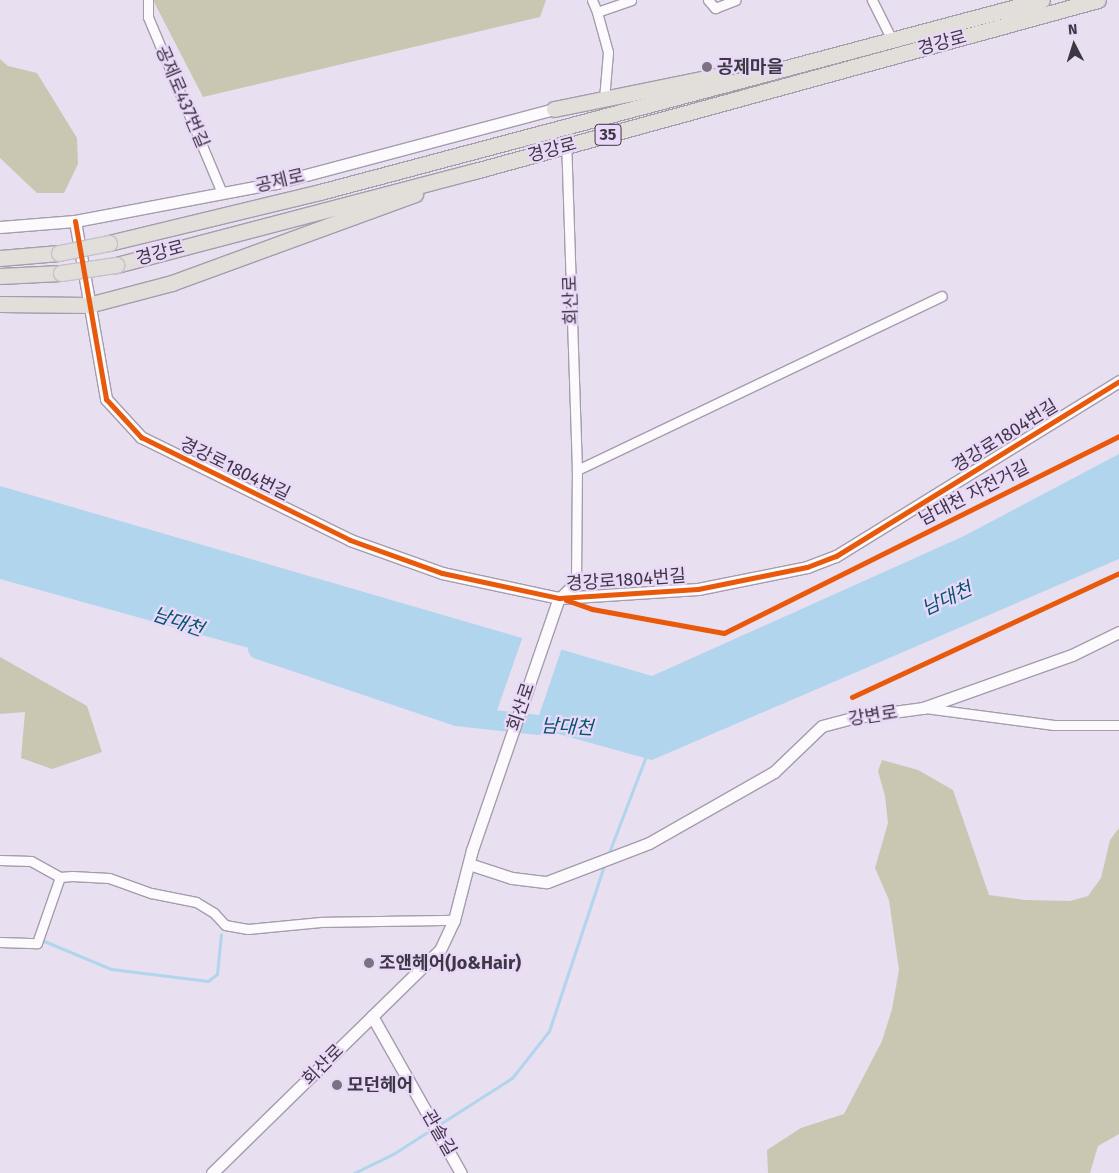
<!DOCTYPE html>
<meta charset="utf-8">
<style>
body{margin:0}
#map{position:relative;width:1119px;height:1173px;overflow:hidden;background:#e8dff1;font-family:"Fira Sans","Noto Sans KR",sans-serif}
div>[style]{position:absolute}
.forest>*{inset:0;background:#c9c6b2}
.water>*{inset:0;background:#b0d5ed}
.pier>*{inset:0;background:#e8dff1}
.stream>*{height:3px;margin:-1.5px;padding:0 1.5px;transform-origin:1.5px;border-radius:1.5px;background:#b0d5ed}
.river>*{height:20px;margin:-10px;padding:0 10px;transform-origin:10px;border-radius:10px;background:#b0d5ed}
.roads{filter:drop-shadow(1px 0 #a49dab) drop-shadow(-1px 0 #a49dab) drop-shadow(0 1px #a49dab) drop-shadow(0 -1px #a49dab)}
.minor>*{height:9px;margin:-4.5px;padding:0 4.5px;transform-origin:4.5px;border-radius:4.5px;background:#fcfafd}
.tertiary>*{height:11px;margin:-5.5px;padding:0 5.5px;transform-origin:5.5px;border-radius:5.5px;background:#fcfafd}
.trunk>*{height:15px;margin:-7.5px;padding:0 7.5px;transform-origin:7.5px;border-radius:7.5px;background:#e2ded9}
.bridges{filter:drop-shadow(1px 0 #c5c1ca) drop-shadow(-1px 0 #c5c1ca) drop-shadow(0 1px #c5c1ca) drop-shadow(0 -1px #c5c1ca)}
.trunk-bridge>*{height:15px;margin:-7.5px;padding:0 7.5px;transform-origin:7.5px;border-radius:7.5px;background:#e2ded9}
.cycleway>*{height:5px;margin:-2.5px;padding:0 2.5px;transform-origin:2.5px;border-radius:2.5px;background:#e8590c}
.dots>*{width:14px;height:14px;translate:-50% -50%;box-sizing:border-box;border:2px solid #e9d8f8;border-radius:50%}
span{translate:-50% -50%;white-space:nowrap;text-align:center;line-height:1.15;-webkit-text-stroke:4.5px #e9d8f8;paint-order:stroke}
.shield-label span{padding:1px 4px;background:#e9d8f8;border:1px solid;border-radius:4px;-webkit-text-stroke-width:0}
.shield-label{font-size:16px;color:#3e3744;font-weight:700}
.street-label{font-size:18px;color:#3e3744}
.poi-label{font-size:18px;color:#3e3744;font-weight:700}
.left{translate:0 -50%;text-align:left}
.water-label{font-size:19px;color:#02536d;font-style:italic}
.north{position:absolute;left:1049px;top:20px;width:50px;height:50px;-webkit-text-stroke:4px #e9d8f8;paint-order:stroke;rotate:355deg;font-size:14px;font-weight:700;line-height:20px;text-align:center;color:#3e3744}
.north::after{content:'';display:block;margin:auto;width:18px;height:22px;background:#3e3744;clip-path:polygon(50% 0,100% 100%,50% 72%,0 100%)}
</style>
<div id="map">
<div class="forest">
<div style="clip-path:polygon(153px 0,546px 0,540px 17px,203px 97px)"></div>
<div style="clip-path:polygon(0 59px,8px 66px,37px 73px,77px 138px,78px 164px,64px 193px,37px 193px,0 158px)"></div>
<div style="clip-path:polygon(0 657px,87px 706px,102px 752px,52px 769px,21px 758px,25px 712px,0 714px)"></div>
<div style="clip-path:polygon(882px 760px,918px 770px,953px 790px,989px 895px,1025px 900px,1070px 901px,1088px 896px,1101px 878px,1110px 840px,1119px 828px,1119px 1134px,1098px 1146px,1090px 1173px,768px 1173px,767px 1150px,801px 1128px,844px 1114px,882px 1041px,892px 1009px,899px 970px,889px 900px,875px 868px,888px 823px,885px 796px,878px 771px)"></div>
</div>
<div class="water">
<div style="clip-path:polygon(1119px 454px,1119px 559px,652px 760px,0 579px,0 486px,652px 676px,964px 536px)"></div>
</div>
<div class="pier">
<div style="clip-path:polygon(523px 636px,562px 648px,534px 730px,494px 719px)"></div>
</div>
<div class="stream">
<div style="left:608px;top:855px;width:106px;rotate:-69deg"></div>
<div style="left:44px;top:941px;width:73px;rotate:22.7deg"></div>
<div style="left:111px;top:969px;width:98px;rotate:7.1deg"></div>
<div style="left:208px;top:981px;width:11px;rotate:-38deg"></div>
<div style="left:217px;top:974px;width:40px;rotate:-84.3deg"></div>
<div style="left:354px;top:1173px;width:43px;rotate:-26deg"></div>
<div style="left:393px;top:1154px;width:141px;rotate:-32.6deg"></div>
<div style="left:512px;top:1078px;width:60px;rotate:-51.8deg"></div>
<div style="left:549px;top:1031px;width:177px;rotate:-71.6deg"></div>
</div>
<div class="river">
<div style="left:258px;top:649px;width:210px;rotate:18.6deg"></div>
<div style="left:457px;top:716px;width:81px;rotate:6.3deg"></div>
</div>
<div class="roads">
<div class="minor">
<div style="left:148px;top:0;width:17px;rotate:90deg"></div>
<div style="left:148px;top:17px;width:191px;rotate:67.2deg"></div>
<div style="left:592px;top:0;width:13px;rotate:67deg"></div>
<div style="left:708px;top:0;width:11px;rotate:49deg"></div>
<div style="left:715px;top:8px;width:22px;rotate:-21deg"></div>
<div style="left:872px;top:0;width:45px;rotate:63.4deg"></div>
<div style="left:604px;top:99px;width:47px;rotate:-85.1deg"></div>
<div style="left:608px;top:52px;width:41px;rotate:-105.4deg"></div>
<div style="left:597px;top:12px;width:36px;rotate:-19deg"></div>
<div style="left:577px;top:470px;width:404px;rotate:-25.5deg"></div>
<div style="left:559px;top:598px;width:24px;rotate:-45deg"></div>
<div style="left:576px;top:581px;width:111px;rotate:-89.5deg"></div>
<div style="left:577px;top:470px;width:324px;rotate:-91.9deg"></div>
<div style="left:925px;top:708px;width:130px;rotate:7.5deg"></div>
<div style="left:1054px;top:725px;width:65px"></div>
<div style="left:0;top:860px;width:31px;rotate:2deg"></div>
<div style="left:31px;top:861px;width:33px;rotate:29deg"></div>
<div style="left:0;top:942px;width:37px;rotate:2deg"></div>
<div style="left:37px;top:943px;width:70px;rotate:-70.8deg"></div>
<div style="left:60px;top:877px;width:12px;rotate:-5deg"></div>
<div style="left:72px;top:876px;width:37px;rotate:3deg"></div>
<div style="left:109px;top:878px;width:45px;rotate:19.7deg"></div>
<div style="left:151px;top:893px;width:46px;rotate:11.3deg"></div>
<div style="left:196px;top:902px;width:21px;rotate:31deg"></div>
<div style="left:214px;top:913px;width:16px;rotate:47deg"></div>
<div style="left:225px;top:925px;width:23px;rotate:10deg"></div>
<div style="left:248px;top:929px;width:73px;rotate:-5.5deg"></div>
<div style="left:321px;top:922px;width:133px;rotate:-0.9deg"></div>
</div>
<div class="tertiary">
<div style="left:75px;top:221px;width:181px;rotate:80.1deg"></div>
<div style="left:106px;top:399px;width:52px;rotate:47.4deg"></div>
<div style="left:141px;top:437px;width:233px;rotate:26.2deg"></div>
<div style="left:350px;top:540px;width:98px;rotate:19.7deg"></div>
<div style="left:442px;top:573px;width:120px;rotate:12.1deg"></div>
<div style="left:559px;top:598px;width:139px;rotate:-3.7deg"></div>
<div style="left:698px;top:589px;width:111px;rotate:-11.4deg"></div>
<div style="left:807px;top:567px;width:31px;rotate:-21deg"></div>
<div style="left:836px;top:556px;width:333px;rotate:-31.7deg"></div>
<div style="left:0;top:227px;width:75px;rotate:-4.6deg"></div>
<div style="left:75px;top:221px;width:205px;rotate:-10.7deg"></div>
<div style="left:276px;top:183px;width:288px;rotate:-14.9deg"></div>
<div style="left:469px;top:864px;width:45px;rotate:18deg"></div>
<div style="left:512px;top:878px;width:35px;rotate:7deg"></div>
<div style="left:547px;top:882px;width:109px;rotate:-20.9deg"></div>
<div style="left:649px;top:843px;width:144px;rotate:-29.6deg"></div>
<div style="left:774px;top:772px;width:66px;rotate:-43.8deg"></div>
<div style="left:822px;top:726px;width:35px;rotate:-15deg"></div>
<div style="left:856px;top:717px;width:68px;rotate:-7.7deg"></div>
<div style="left:923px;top:708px;width:158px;rotate:-19.6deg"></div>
<div style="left:1072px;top:655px;width:52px;rotate:-26.1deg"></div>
<div style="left:372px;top:1016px;width:180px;rotate:60.5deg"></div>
<div style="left:212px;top:1173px;width:319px;rotate:-44.4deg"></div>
<div style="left:440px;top:950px;width:33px;rotate:-65deg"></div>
<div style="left:454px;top:920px;width:72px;rotate:-75.6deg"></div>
<div style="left:472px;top:850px;width:267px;rotate:-71deg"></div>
</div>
<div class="trunk">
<div style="left:554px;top:109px;width:170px;rotate:-11.5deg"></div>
<div style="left:109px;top:243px;width:217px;rotate:-13.6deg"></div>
<div style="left:320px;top:192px;width:747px;rotate:-14.89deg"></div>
<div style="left:0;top:258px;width:59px;rotate:-4.8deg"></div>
<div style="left:116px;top:265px;width:371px;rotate:-14.7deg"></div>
<div style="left:475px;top:171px;width:646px;rotate:-15.35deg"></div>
<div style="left:0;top:276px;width:61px;rotate:-2.8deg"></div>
<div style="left:0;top:304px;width:88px;rotate:0.7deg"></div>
<div style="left:88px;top:305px;width:87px;rotate:-14.7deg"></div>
<div style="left:172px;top:283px;width:259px;rotate:-20.1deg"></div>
</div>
</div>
<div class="bridges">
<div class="trunk-bridge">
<div style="left:59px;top:253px;width:51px;rotate:-11.3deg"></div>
<div style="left:61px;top:273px;width:56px;rotate:-8.3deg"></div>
</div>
</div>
<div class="cycleway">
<div style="left:75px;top:221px;width:181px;rotate:80.1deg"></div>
<div style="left:106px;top:399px;width:52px;rotate:47.4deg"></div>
<div style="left:141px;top:437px;width:233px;rotate:26.2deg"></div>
<div style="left:350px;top:540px;width:98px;rotate:19.7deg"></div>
<div style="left:442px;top:573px;width:120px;rotate:12.1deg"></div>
<div style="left:559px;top:598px;width:139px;rotate:-3.7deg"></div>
<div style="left:698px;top:589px;width:111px;rotate:-11.4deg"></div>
<div style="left:807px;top:567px;width:31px;rotate:-21deg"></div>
<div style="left:836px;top:556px;width:333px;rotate:-31.7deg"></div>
<div style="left:566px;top:600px;width:28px;rotate:19deg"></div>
<div style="left:592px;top:609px;width:134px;rotate:10.3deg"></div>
<div style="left:724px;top:633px;width:441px;rotate:-26.5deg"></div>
<div style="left:852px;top:697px;width:294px;rotate:-24.9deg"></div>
</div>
<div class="dots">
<div style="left:707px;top:67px;background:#7a7281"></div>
<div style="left:369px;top:963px;background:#7a7281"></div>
<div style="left:337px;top:1085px;background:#7a7281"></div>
</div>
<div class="shield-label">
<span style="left:608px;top:135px">35</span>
</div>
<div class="street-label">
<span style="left:942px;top:43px;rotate:-15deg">경강로</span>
<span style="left:182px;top:97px;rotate:67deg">공제로437번길</span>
<span style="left:552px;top:150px;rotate:-15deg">경강로</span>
<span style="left:280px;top:181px;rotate:-13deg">공제로</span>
<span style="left:160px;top:253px;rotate:-15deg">경강로</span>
<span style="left:571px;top:300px;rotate:-92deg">회산로</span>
<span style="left:1005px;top:436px;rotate:-32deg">경강로1804번길</span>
<span style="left:235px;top:469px;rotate:26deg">경강로1804번길</span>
<span style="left:974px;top:493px;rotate:-27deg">남대천 자전거길</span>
<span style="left:626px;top:580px;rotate:-4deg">경강로1804번길</span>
<span style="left:521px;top:707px;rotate:-71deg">회산로</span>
<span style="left:873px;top:716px;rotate:-9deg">강변로</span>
<span style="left:323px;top:1065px;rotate:-45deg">회산로</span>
<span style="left:439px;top:1133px;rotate:60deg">관솔길</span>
</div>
<div class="poi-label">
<span class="left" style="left:717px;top:67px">공제마을</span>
<span class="left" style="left:379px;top:963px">조앤헤어(Jo&amp;Hair)</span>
<span class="left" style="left:347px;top:1085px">모던헤어</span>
</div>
<div class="water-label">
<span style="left:947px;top:599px;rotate:-25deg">남대천</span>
<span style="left:178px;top:622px;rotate:19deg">남대천</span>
<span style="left:567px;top:727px;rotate:3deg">남대천</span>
</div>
<div class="north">N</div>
</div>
